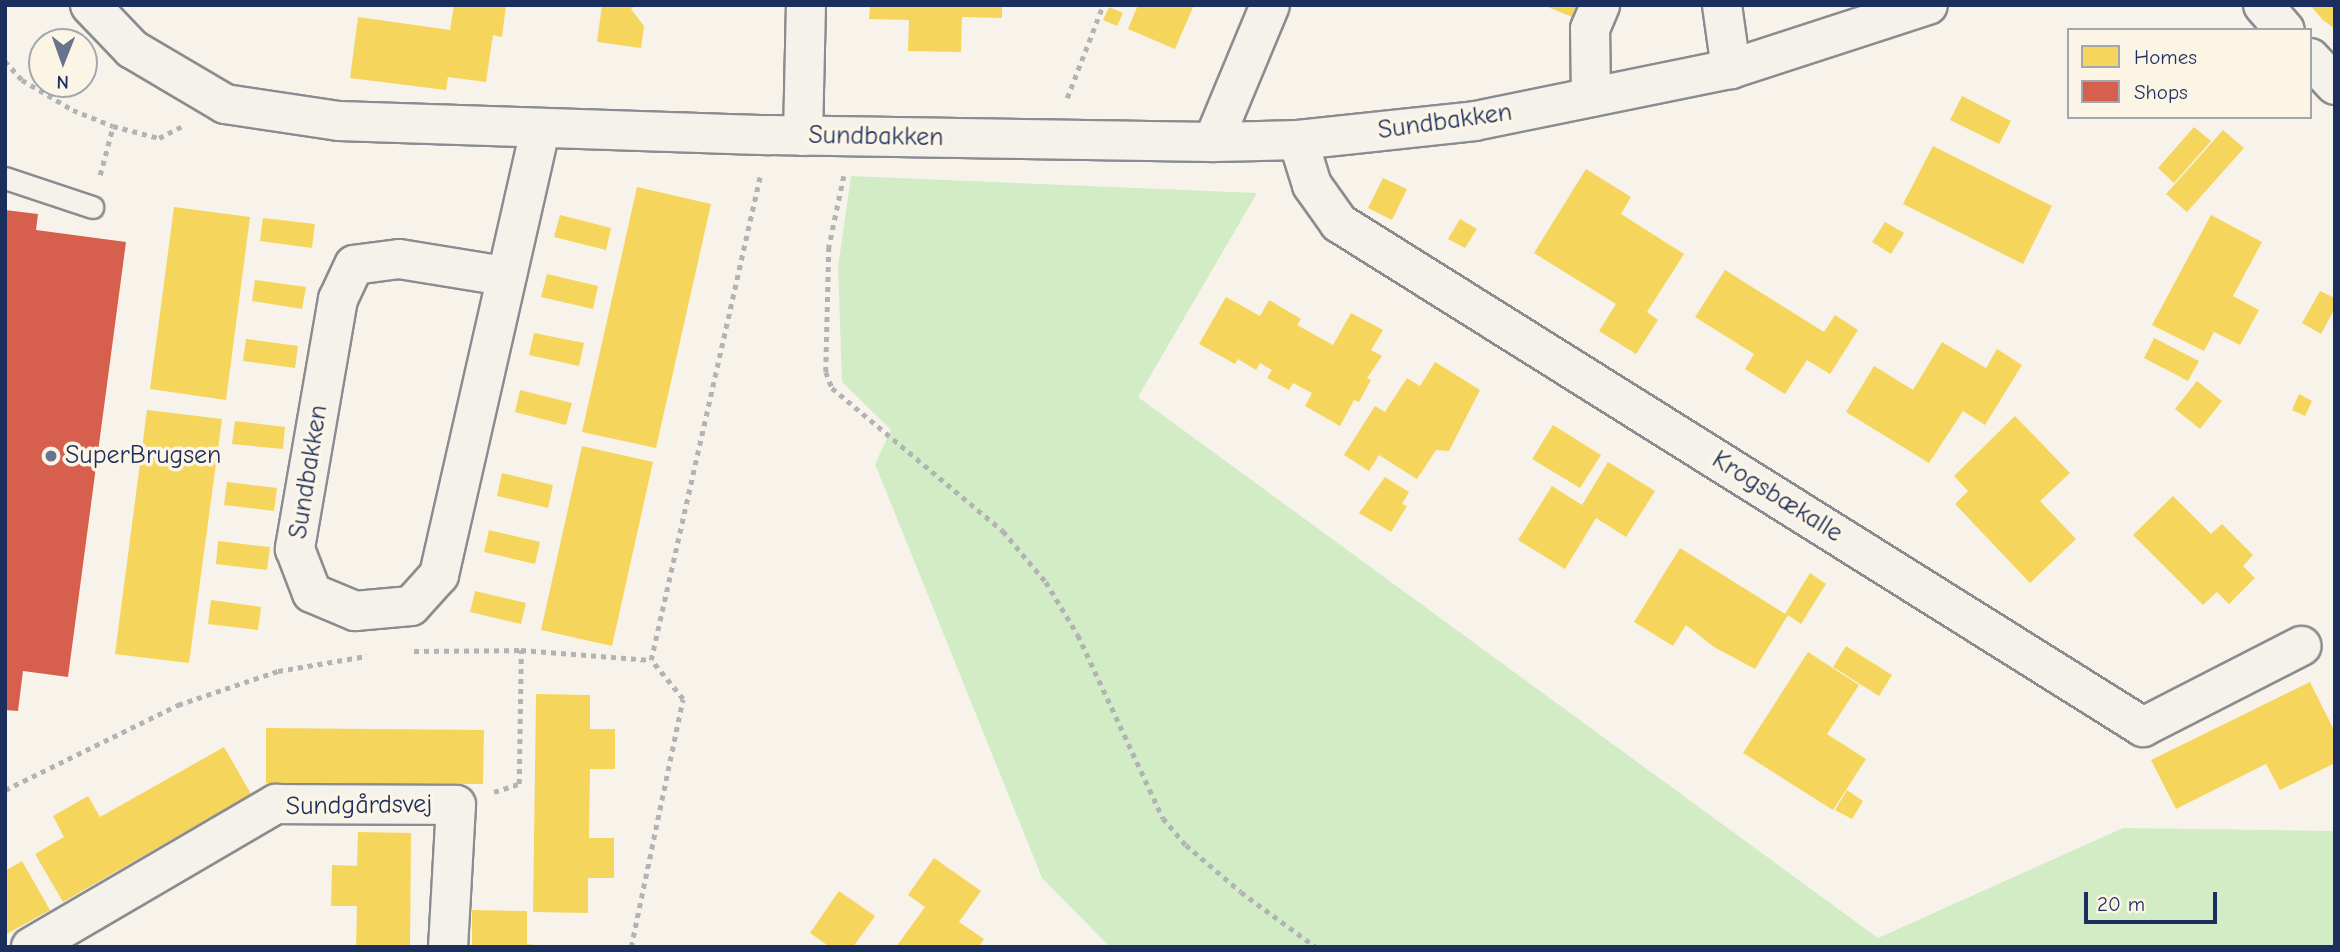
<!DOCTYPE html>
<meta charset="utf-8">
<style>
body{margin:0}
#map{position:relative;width:2340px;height:952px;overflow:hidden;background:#f7f3ea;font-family:"Comic Neue",sans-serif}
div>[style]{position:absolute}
.green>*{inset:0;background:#d2edc6}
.homes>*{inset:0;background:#f6d55c}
.shops>*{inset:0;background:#d6604d}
.path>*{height:4.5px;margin-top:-2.25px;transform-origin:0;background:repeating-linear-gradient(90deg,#b2b3b4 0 5px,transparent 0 10px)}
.roads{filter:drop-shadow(2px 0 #8a8c91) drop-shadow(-2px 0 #8a8c91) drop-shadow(0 2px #8a8c91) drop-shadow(0 -2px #8a8c91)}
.service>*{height:21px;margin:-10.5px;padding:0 10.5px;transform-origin:10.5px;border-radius:10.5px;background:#f5f2ec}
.minor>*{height:38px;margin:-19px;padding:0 19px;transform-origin:19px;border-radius:19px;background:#f5f2ec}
.dots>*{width:19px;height:19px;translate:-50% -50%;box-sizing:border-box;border:4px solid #fcf5e5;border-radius:50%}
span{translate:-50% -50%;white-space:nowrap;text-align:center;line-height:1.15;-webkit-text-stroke:7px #fcf5e5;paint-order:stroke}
.street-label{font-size:26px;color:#1b2f5e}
.poi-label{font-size:26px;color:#1b2f5e}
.left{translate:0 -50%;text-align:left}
.frame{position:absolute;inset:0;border:7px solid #1b2f5e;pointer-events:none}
.legend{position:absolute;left:2067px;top:28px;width:245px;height:91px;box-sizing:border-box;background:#fcf5e5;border:2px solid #a2a6af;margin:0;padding:9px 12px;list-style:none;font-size:21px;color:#1b2f5e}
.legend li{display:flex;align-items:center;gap:14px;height:35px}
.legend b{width:35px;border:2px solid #a2a6af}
.north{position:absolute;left:28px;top:28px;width:70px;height:70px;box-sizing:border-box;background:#fcf5e5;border:2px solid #a2a6af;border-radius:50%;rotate:181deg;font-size:19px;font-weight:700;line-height:28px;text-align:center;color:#1b2f5e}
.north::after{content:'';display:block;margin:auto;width:24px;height:32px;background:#68748f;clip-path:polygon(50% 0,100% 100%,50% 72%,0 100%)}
.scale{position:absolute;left:2084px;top:892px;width:133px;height:32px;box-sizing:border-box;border:4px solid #1b2f5e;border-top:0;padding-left:9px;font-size:21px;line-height:24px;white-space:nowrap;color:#1b2f5e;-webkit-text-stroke:5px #fcf5e5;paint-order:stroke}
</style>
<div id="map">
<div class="green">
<div style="clip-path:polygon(851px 176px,1257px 193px,1138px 397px,1878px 938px,2123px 828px,2335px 831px,2335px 947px,1110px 947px,1042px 878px,875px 464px,891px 430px,842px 382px,838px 267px)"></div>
</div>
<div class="homes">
<div style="clip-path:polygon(454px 5px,506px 5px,502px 37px,493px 35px,486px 82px,448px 77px,446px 90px,350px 78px,358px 17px,450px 30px)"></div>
<div style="clip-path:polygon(602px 5px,636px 5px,631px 9px,644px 26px,641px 48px,597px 42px)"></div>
<div style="clip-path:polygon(870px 5px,1002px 5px,1002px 18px,962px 17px,961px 52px,908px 51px,909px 20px,869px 19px)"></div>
<div style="clip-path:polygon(1138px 5px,1194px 5px,1175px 49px,1128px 29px)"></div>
<div style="clip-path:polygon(1543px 5px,1582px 5px,1577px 19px)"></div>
<div style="clip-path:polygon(2310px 5px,2335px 5px,2335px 29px,2323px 20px)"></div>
<div style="clip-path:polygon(1109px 7px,1123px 13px,1117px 26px,1103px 20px)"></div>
<div style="clip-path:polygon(1962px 96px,2011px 121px,1999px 144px,1950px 120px)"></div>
<div style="clip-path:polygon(2194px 127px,2211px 141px,2174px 183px,2158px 168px)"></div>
<div style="clip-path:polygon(2223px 130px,2244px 148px,2187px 212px,2166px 194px)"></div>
<div style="clip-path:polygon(1933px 146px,2052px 206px,2023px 264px,1903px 204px)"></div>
<div style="clip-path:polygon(1586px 169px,1631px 197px,1621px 214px,1684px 254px,1647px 312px,1658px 320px,1636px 354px,1599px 331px,1616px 304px,1534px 253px)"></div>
<div style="clip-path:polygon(1383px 178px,1407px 189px,1392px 220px,1368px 208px)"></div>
<div style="clip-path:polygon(637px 187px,711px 204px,656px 448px,582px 432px)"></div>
<div style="clip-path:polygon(174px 207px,250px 217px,226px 400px,150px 389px)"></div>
<div style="clip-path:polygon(560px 215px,611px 228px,606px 250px,554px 237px)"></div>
<div style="clip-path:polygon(2211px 215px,2262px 242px,2233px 296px,2259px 310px,2240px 345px,2214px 332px,2204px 351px,2152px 325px)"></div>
<div style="clip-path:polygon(263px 218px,315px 224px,312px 248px,260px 241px)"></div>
<div style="clip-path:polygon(1460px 219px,1477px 229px,1465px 248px,1448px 239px)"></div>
<div style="clip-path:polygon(1885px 222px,1904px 233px,1891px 254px,1872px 242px)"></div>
<div style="clip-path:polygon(1725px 270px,1824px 332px,1835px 315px,1858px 330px,1830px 374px,1807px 360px,1785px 394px,1745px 369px,1754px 354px,1695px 317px)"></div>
<div style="clip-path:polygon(547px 274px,598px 286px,593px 309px,541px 297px)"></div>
<div style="clip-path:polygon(255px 280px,306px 287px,302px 309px,252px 301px)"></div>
<div style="clip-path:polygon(2320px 291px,2335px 298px,2335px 308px,2321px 334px,2302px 323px)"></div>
<div style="clip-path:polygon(1226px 297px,1260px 316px,1269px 300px,1301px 319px,1297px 325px,1333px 345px,1351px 313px,1383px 330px,1371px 350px,1382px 356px,1367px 378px,1371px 380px,1359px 402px,1354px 400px,1340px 426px,1305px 406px,1312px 393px,1293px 383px,1289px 390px,1267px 378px,1272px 370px,1260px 363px,1256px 370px,1238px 359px,1235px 364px,1199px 344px)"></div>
<div style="clip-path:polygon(534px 333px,584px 343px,579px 366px,529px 355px)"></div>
<div style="clip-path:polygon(2154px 338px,2199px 361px,2188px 381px,2144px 358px)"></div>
<div style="clip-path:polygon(246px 339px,298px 346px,295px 368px,243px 361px)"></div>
<div style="clip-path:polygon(1942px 342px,1986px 368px,1997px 349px,2022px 365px,1985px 425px,1963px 411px,1929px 463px,1846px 412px,1874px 366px,1913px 390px)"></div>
<div style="clip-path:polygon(1435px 362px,1480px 390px,1449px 451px,1436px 450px,1417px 479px,1379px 455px,1369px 471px,1344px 455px,1375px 406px,1385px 412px,1407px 378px,1420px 386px)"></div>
<div style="clip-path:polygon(2197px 381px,2222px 401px,2200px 429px,2175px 409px)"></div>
<div style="clip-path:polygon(520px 390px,572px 403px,566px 425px,515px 412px)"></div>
<div style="clip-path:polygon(2299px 394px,2312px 401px,2305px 416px,2292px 410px)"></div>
<div style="clip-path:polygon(147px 410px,222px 419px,189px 663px,115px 654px)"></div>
<div style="clip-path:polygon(2015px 416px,2070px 473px,2040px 501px,2076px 539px,2030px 583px,1955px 504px,1968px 491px,1954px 476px)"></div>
<div style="clip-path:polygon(235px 421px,285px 427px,283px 449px,232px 444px)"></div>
<div style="clip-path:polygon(1553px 425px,1601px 455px,1580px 488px,1532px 459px)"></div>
<div style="clip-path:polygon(582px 446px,653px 462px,612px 646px,541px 630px)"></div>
<div style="clip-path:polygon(1608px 462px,1655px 491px,1626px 537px,1596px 518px,1565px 569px,1518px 540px,1552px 486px,1582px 505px)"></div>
<div style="clip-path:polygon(502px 473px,553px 485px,548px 508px,497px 496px)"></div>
<div style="clip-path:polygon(1385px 477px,1409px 492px,1402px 504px,1407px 506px,1391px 532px,1359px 513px)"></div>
<div style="clip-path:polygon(227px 482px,277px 488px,274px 511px,224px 505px)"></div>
<div style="clip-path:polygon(2173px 496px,2211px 534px,2222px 524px,2253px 555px,2243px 566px,2255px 578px,2229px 604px,2217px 592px,2203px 605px,2133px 535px)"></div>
<div style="clip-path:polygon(489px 530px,540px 542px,535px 564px,484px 552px)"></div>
<div style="clip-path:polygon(218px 541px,270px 547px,267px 570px,216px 564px)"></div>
<div style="clip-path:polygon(1680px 548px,1785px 614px,1810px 573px,1826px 584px,1801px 624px,1788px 615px,1755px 669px,1714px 647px,1686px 625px,1673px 646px,1634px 622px)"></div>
<div style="clip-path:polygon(475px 591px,526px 603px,521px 624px,470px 612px)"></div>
<div style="clip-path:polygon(211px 600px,261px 607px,258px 630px,208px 624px)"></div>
<div style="clip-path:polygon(1846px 646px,1892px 675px,1879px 696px,1833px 667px)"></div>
<div style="clip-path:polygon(1808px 652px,1859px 685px,1827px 734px,1866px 759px,1833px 810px,1743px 753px)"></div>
<div style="clip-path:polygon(2310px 682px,2334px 730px,2335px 763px,2280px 790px,2266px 764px,2176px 809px,2151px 760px)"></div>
<div style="clip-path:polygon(536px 694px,590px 695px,590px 729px,615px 729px,615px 769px,590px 769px,589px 838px,614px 838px,614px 878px,588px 878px,588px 913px,533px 912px)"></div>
<div style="clip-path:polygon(266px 728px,484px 730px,483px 784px,266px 783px)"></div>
<div style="clip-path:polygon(224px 747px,251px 794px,63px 902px,35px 854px,64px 837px,53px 816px,88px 796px,100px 817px)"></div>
<div style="clip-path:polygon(1847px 790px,1863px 801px,1852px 819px,1835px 810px)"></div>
<div style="clip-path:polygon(358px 832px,411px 833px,410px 947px,356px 947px,357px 906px,331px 906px,332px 865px,357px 866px)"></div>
<div style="clip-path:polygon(934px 858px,981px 891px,959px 922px,984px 939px,979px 947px,896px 947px,925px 907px,908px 895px)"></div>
<div style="clip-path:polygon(22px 861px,50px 910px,5px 935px,5px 871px)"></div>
<div style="clip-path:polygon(839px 891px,875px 916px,853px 947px,830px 947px,810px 933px)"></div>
<div style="clip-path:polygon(472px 910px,527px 911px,527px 944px,554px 947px,472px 947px)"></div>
</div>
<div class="shops">
<div style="clip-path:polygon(5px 210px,38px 214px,36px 230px,126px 242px,68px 677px,23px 671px,18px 711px,5px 710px)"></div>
</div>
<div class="path">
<div style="left:5px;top:61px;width:25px;rotate:48deg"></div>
<div style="left:22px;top:80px;width:59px;rotate:30.5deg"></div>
<div style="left:73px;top:110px;width:43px;rotate:21.8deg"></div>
<div style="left:113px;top:126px;width:48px;rotate:14.6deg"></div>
<div style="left:159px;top:138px;width:25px;rotate:-27deg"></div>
<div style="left:1067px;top:98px;width:100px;rotate:-68.8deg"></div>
<div style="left:100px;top:175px;width:51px;rotate:-75.1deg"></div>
<div style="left:844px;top:176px;width:73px;rotate:101.9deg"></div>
<div style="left:829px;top:247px;width:125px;rotate:91.4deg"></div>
<div style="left:826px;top:372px;width:17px;rotate:69deg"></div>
<div style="left:832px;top:388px;width:223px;rotate:39.9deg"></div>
<div style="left:1003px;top:531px;width:67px;rotate:49.9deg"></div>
<div style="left:1046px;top:582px;width:62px;rotate:58.9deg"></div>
<div style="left:1078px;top:635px;width:202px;rotate:65.1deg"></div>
<div style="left:1163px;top:818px;width:35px;rotate:50deg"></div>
<div style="left:1186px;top:845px;width:72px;rotate:40.5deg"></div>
<div style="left:1241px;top:892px;width:93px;rotate:36.3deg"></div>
<div style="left:414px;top:651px;width:107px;rotate:-0.5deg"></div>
<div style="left:521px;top:650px;width:130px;rotate:4.4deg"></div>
<div style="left:5px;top:790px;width:193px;rotate:-26.2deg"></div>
<div style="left:178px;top:705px;width:106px;rotate:-18.8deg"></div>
<div style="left:278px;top:671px;width:90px;rotate:-9.6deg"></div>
<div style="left:494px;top:792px;width:26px;rotate:-18deg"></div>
<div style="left:519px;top:784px;width:134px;rotate:-89.1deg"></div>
<div style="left:631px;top:947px;width:253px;rotate:-78.2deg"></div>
<div style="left:683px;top:699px;width:50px;rotate:-129.4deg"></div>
<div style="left:651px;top:660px;width:495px;rotate:-77.3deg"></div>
</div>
<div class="roads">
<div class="service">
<div style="left:5px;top:178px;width:92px;rotate:18.4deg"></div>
</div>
<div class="minor">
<div style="left:90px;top:5px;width:61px;rotate:46.3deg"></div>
<div style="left:132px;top:49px;width:108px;rotate:30.6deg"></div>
<div style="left:225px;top:104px;width:115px;rotate:8.5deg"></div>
<div style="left:339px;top:121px;width:430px;rotate:1.9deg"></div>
<div style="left:769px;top:135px;width:444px;rotate:0.9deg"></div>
<div style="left:1213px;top:142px;width:85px;rotate:-1.3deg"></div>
<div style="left:1298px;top:140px;width:178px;rotate:-6.1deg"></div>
<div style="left:1475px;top:121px;width:261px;rotate:-11.5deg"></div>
<div style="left:1731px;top:69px;width:207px;rotate:-18deg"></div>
<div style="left:1722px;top:5px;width:65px;rotate:82deg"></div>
<div style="left:2263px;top:5px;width:33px;rotate:49deg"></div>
<div style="left:2310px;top:58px;width:37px;rotate:47deg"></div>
<div style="left:1591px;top:97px;width:68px;rotate:-90.8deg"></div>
<div style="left:1590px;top:29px;width:26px;rotate:-67deg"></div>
<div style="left:803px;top:136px;width:131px;rotate:-88.7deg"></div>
<div style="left:1298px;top:140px;width:47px;rotate:72.7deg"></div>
<div style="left:1312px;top:185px;width:47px;rotate:54.6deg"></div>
<div style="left:1339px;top:223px;width:949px;rotate:32.08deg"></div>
<div style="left:2143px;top:727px;width:178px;rotate:-27.1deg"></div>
<div style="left:1213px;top:142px;width:148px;rotate:-67.4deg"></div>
<div style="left:504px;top:276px;width:106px;rotate:-170.8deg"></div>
<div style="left:399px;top:259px;width:45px;rotate:172.4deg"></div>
<div style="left:354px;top:265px;width:38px;rotate:115deg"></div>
<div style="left:338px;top:299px;width:254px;rotate:99.8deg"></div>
<div style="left:295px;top:549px;width:47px;rotate:68.9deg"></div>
<div style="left:312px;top:593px;width:47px;rotate:22.7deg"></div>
<div style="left:355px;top:611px;width:56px;rotate:-5.1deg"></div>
<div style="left:411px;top:606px;width:42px;rotate:-47.9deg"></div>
<div style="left:439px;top:575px;width:457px;rotate:-77.2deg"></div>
<div style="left:31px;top:947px;width:284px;rotate:-30.3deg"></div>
<div style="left:276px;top:804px;width:180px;rotate:0.3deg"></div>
<div style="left:456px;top:805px;width:142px;rotate:93.2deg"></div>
</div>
</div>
<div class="dots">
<div style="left:51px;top:456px;background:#68748f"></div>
</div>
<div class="street-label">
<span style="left:1445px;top:122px;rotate:-8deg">Sundbakken</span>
<span style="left:876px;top:137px;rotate:1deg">Sundbakken</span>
<span style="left:309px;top:472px;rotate:-81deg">Sundbakken</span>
<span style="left:1777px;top:497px;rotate:32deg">Krogsbækalle</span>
<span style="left:359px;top:806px;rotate:-1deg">Sundgårdsvej</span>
</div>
<div class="poi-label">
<span class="left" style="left:65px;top:456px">SuperBrugsen</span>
</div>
<div class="frame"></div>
<ul class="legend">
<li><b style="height:19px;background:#f6d55c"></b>Homes</li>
<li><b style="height:19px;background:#d6604d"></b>Shops</li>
</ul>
<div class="north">N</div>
<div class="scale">20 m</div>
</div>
